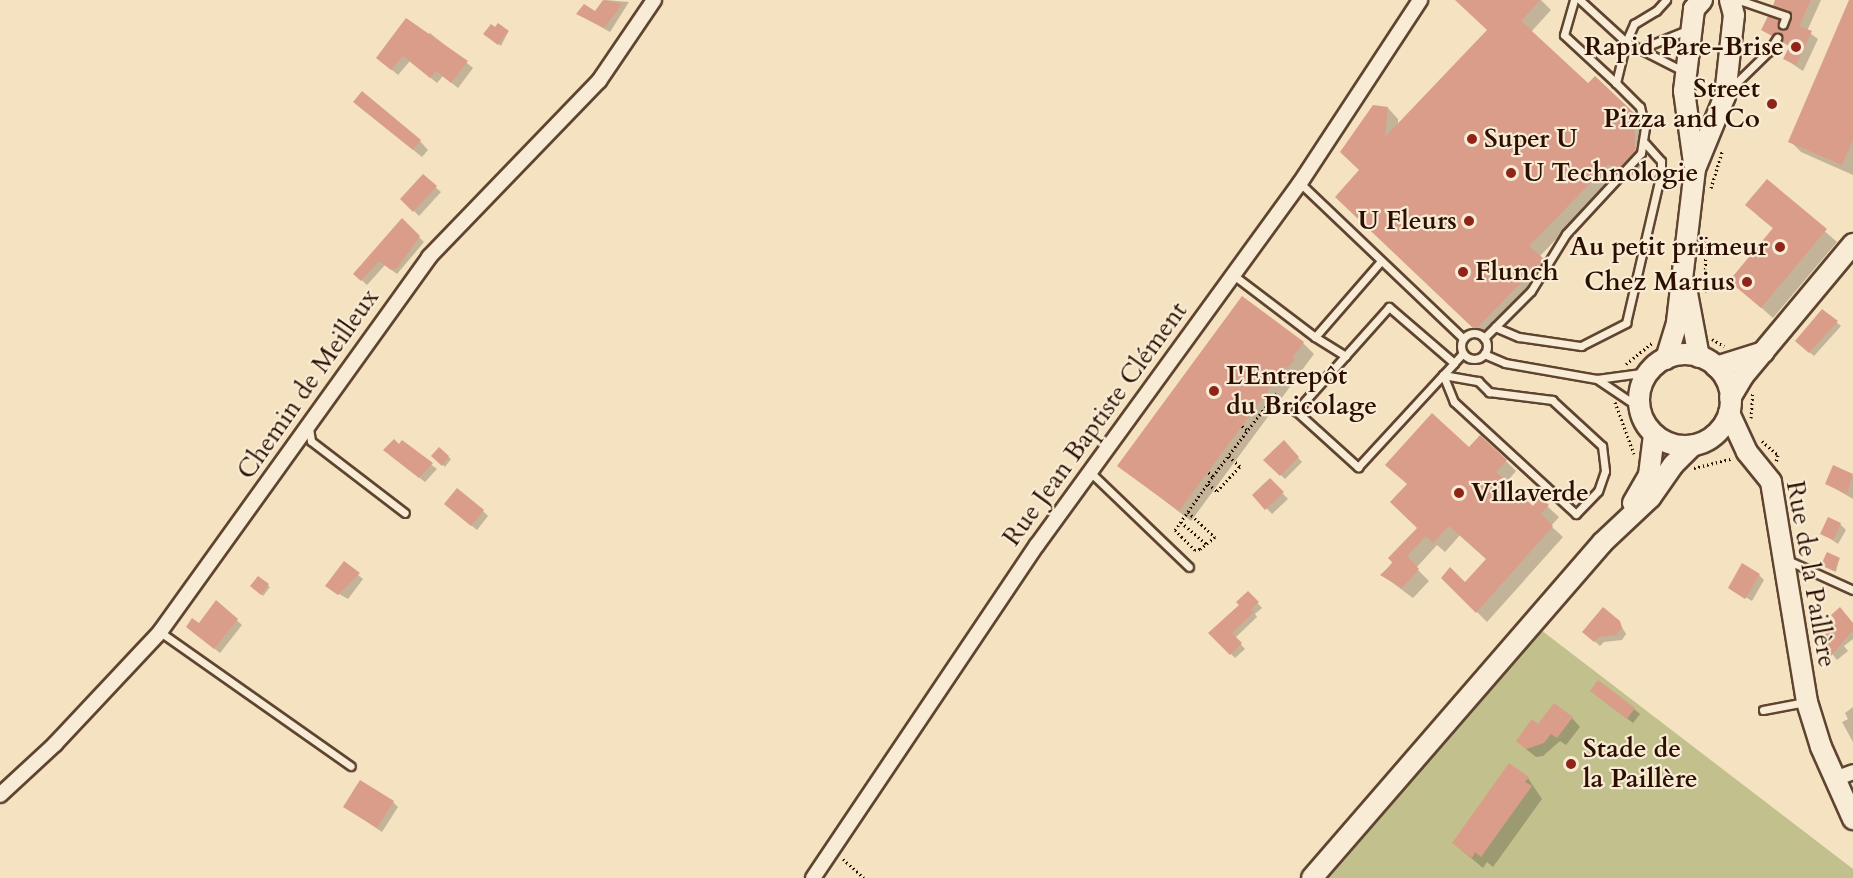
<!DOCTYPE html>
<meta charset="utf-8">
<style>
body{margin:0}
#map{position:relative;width:1853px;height:878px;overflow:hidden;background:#f4e2c0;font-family:Cardo,serif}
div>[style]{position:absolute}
.green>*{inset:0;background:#c2c18d}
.shadow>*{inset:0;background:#0003}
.building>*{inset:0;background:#da9d8a}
.path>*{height:3px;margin-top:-1.5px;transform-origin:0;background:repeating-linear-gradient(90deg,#2d0f00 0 1.5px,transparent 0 4.5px)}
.roads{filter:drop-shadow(2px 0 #5f4430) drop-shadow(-2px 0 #5f4430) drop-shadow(0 2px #5f4430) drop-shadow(0 -2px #5f4430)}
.lane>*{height:7px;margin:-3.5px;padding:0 3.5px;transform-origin:3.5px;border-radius:3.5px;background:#f8ecd6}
.lane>.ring{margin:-3.5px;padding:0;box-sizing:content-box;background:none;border:7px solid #f8ecd6;border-radius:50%}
.street>*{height:14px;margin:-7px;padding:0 7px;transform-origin:7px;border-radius:7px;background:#f8ecd6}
.secondary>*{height:20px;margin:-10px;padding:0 10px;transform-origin:10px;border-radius:10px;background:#f8ecd6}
.secondary>.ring{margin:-10px;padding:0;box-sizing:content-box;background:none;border:20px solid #f8ecd6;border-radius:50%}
.dots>*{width:16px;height:16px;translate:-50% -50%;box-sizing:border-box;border:3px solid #f8ecd6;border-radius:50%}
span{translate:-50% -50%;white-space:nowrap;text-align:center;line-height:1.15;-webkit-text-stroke:4.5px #f8ecd6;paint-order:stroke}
.poi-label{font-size:26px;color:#2d0f00;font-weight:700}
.right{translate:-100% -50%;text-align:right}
.left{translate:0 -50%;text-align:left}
.street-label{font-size:26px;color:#2d0f00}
</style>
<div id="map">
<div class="green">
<div style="clip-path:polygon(1541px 630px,1853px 869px,1853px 878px,1329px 878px)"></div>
</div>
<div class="shadow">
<div style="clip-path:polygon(605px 0,629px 2px,610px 32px,578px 14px,596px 13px)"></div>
<div style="clip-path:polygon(1456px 0,1541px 0,1551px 10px,1531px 32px,1588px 86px,1644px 125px,1645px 162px,1628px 180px,1620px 173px,1539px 257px,1553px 271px,1487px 340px,1347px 207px,1388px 108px,1398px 119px,1398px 126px,1488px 30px)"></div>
<div style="clip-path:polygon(1777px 0,1821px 0,1807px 31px,1818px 39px,1803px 71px,1785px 59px,1790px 47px,1763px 30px,1778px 21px,1786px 29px,1793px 18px,1775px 5px)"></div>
<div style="clip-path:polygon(1851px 0,1853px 0,1853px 175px,1801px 152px,1790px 141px)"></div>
<div style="clip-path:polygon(508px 32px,501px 46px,485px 34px)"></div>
<div style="clip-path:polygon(430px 33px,473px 68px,458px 88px,443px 76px,437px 83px,410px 61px,398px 75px,385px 64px)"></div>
<div style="clip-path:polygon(355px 102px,420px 141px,428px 150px,422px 157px)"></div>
<div style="clip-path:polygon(423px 176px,441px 192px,419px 216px,402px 199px)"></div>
<div style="clip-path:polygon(1767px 181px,1837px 242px,1773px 318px,1731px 281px,1774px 229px,1758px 216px)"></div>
<div style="clip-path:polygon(402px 220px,424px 242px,397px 274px,385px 265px,367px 285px,355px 274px)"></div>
<div style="clip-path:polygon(1823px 311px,1841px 326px,1814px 356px,1801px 345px)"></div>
<div style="clip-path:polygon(1303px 343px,1314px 354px,1302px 370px,1305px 372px,1292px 384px,1191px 521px,1119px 466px)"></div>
<div style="clip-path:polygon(1284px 442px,1302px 462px,1285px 479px,1265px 460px)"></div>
<div style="clip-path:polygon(402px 443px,437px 469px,425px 482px,390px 455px)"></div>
<div style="clip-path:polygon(439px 449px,451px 459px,445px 467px,433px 455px)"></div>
<div style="clip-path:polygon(1469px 449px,1506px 461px,1516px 471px,1506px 483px,1533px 508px,1540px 499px,1548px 507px,1559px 517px,1551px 526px,1563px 537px,1487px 622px,1443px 578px,1466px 584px,1487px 559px,1460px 535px,1445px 552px,1437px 545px,1416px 568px,1429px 581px,1413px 598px,1382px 575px,1419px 528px)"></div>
<div style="clip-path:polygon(1834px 467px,1853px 476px,1853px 499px,1827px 484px)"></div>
<div style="clip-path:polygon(1270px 480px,1288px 499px,1272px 514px,1254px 495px)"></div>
<div style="clip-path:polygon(451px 509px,483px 511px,488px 516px,477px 530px)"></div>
<div style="clip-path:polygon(1840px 524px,1846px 530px,1838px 544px,1822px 533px)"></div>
<div style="clip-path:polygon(1839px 559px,1836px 572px,1825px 567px)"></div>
<div style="clip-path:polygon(345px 564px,363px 579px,348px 599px,332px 590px)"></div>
<div style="clip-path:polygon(1759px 575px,1764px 580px,1752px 601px,1734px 590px)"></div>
<div style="clip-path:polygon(258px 578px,270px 587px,263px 596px,252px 586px)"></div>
<div style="clip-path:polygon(1248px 593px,1262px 608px,1255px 614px,1257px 617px,1235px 638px,1245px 649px,1235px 658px,1211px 633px,1241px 605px)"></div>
<div style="clip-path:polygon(217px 602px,242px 625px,220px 653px,193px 632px)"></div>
<div style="clip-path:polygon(1619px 622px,1626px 634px,1622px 640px,1604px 642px,1600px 646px,1590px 637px)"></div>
<div style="clip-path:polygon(1853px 624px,1853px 639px,1844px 646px,1848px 651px,1837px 660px,1822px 641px)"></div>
<div style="clip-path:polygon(1597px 696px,1634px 709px,1640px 714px,1633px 723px)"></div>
<div style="clip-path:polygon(1853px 707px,1853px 742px,1842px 722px,1848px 719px,1845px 713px)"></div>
<div style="clip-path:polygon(1572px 718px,1580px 727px,1566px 745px,1560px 741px,1543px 756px,1536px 757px,1526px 749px,1538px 726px)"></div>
<div style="clip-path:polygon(1528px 778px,1542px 799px,1493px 867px,1487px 862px,1483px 868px,1453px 843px)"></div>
<div style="clip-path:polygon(393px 802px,398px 807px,382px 832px,345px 807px)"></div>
</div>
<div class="building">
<div style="clip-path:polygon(603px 0,622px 4px,604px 28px,576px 14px,584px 4px,595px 11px)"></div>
<div style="clip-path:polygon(1455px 0,1540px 0,1521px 21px,1588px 83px,1595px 76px,1634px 113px,1635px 151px,1617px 171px,1609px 164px,1529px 246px,1544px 259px,1475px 330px,1335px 197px,1359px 170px,1340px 152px,1373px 105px,1388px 107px,1385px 137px,1487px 30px)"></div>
<div style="clip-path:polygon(1775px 0,1811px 0,1799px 26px,1812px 31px,1796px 65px,1783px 59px,1790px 45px,1782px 41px,1780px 34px,1772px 36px,1761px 30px,1768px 16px,1779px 19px,1780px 29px,1788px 26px,1791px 13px,1773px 6px)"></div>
<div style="clip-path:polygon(1849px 0,1853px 0,1853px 140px,1842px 165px,1788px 142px)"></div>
<div style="clip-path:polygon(406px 18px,468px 61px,451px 83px,436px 71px,430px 78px,403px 56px,391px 70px,376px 58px)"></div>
<div style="clip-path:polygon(498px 23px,509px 31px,498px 45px,483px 34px,491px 24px,495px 27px)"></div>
<div style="clip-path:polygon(362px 91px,421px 140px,413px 150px,353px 102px)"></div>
<div style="clip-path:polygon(423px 174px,437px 186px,413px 212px,400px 199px)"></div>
<div style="clip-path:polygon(1767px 179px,1827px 229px,1761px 308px,1729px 281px,1773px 228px,1745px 205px)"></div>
<div style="clip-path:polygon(402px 218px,420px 236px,415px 243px,397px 268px,391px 270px,379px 261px,361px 281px,353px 274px)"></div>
<div style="clip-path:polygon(1242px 296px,1304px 342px,1292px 358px,1295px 360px,1281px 373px,1179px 511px,1117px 466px)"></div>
<div style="clip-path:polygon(1822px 309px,1838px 321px,1809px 353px,1795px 341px)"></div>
<div style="clip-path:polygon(1432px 413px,1469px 447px,1480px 435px,1507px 460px,1496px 472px,1533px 506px,1540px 497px,1549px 505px,1541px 514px,1553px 526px,1476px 613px,1441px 578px,1450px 567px,1465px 582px,1486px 559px,1449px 526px,1433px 543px,1426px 536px,1407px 556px,1419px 569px,1402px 588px,1380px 575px,1393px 563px,1388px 558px,1417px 528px,1390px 502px,1407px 484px,1385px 465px)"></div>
<div style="clip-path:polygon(394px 439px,399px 444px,402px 440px,433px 463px,419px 478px,383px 450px)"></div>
<div style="clip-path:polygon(1284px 440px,1299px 457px,1280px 476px,1263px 460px)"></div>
<div style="clip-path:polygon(439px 447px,449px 456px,442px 466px,431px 456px)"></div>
<div style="clip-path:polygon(1833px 465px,1853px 474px,1847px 494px,1825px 484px)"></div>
<div style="clip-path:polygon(1270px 478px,1284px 492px,1265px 510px,1252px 495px)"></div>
<div style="clip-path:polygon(457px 488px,484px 510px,471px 526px,444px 504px)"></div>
<div style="clip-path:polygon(1828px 517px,1841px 523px,1833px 540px,1820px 534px)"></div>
<div style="clip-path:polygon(1827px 552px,1840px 558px,1834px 571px,1821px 565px)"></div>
<div style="clip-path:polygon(344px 561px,360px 573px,338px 595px,325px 586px)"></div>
<div style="clip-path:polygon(1742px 563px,1760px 574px,1745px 599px,1728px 588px)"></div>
<div style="clip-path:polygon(258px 576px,269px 584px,261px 595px,250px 586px)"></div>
<div style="clip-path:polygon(1248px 591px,1259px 602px,1251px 609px,1254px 612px,1232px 633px,1242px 643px,1230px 655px,1208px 633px,1239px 605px,1236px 602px)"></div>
<div style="clip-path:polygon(216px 600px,238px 619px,214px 649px,186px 627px,192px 618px,199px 623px)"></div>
<div style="clip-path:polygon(1603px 607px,1620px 621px,1622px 628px,1616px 635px,1599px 637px,1594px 642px,1582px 632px)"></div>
<div style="clip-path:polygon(1840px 607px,1853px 623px,1853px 630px,1831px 656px,1820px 641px,1835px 620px,1831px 615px)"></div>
<div style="clip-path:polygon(1598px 680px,1635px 708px,1627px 719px,1590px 691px)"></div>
<div style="clip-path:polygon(1554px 703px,1573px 717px,1557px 738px,1551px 734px,1544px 743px,1526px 749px,1516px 741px,1532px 719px,1538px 724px)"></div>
<div style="clip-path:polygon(1509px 763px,1529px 777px,1525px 782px,1532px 786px,1481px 857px,1475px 852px,1472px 858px,1452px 843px)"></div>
<div style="clip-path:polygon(360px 780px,394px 801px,377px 828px,343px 807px)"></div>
</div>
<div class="path">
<div style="left:1711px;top:188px;width:39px;rotate:-73deg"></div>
<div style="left:1705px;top:292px;width:56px;rotate:-89deg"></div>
<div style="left:1712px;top:339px;width:14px;rotate:30deg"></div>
<div style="left:1626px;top:364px;width:35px;rotate:-39deg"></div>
<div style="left:1615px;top:402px;width:55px;rotate:69.9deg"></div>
<div style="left:1751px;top:418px;width:26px;rotate:-86deg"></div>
<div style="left:1242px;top:426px;width:6px;rotate:39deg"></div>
<div style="left:1762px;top:441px;width:21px;rotate:41deg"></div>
<div style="left:1778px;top:455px;width:7px;rotate:106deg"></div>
<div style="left:1694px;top:468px;width:38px;rotate:-14deg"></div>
<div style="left:1213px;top:476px;width:104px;rotate:-52.8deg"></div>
<div style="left:1208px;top:484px;width:11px;rotate:38deg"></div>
<div style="left:1217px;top:491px;width:34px;rotate:-47deg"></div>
<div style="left:1240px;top:466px;width:16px;rotate:-140deg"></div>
<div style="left:1188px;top:512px;width:37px;rotate:43deg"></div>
<div style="left:1215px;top:537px;width:19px;rotate:141deg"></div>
<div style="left:1200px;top:549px;width:5px;rotate:169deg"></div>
<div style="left:1195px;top:550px;width:28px;rotate:-135deg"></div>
<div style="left:1175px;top:530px;width:66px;rotate:-54.9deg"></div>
<div style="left:1213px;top:476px;width:6px;rotate:-141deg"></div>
<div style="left:1181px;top:522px;width:33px;rotate:41deg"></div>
<div style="left:843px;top:859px;width:28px;rotate:42deg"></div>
</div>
<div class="roads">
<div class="lane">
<div style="left:1574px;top:0;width:36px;rotate:106deg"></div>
<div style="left:1564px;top:35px;width:71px;rotate:42.7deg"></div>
<div style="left:1580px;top:0;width:62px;rotate:42.4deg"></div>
<div style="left:1626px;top:42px;width:20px;rotate:-66deg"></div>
<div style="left:1634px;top:24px;width:26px;rotate:-31deg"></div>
<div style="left:1656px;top:11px;width:15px;rotate:-48deg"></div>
<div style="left:1734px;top:3px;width:8px;rotate:-14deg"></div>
<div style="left:1742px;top:1px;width:46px;rotate:18.8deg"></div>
<div style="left:1786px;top:16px;width:9px;rotate:111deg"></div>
<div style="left:1683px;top:71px;width:48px;rotate:-152.9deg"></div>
<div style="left:1640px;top:49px;width:51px;rotate:-22deg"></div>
<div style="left:1729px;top:90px;width:54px;rotate:-44.3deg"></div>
<div style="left:1768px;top:52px;width:17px;rotate:-57deg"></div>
<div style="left:1300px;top:183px;width:225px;rotate:43.6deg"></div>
<div style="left:1232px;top:274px;width:104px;rotate:37.2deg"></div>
<div style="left:1315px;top:337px;width:101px;rotate:-49deg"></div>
<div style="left:1495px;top:327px;width:26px;rotate:23deg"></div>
<div style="left:1519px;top:337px;width:63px;rotate:8.3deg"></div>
<div style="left:1581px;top:346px;width:51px;rotate:-27.1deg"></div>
<div style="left:1626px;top:323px;width:154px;rotate:-76.9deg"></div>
<div style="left:1661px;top:173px;width:12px;rotate:-90deg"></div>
<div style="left:1661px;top:161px;width:24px;rotate:-132deg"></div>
<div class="ring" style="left:1461px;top:333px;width:19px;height:19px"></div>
<div style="left:1315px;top:337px;width:36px;rotate:32deg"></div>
<div style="left:1484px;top:338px;width:66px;rotate:-45deg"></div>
<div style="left:1531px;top:291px;width:67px;rotate:-58.4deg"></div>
<div style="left:1566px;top:234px;width:110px;rotate:-47.2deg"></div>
<div style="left:1641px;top:153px;width:26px;rotate:-81deg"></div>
<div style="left:1645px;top:127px;width:21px;rotate:-104deg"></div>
<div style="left:1640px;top:107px;width:34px;rotate:-135deg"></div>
<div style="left:1616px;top:83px;width:42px;rotate:-76.3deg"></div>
<div style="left:1626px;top:42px;width:16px;rotate:27deg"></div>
<div style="left:1484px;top:354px;width:23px;rotate:23deg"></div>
<div style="left:1505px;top:363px;width:93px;rotate:9.9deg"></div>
<div style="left:1597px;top:379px;width:52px;rotate:-7.7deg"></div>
<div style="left:1454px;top:363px;width:86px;rotate:-139.3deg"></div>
<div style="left:1389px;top:307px;width:140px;rotate:131.8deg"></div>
<div style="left:1296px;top:411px;width:84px;rotate:42.1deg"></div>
<div style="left:1358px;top:467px;width:125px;rotate:-47.3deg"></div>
<div style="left:1443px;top:375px;width:16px;rotate:-47deg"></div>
<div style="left:1454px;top:363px;width:13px;rotate:-48deg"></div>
<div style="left:1443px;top:375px;width:36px;rotate:10deg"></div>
<div style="left:1478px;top:381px;width:16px;rotate:45deg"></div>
<div style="left:1489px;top:392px;width:64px;rotate:7.2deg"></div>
<div style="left:1552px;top:400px;width:68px;rotate:42.6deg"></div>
<div style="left:1602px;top:446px;width:25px;rotate:83deg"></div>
<div style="left:1605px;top:471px;width:21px;rotate:109deg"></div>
<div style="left:1598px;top:491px;width:32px;rotate:134deg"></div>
<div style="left:1576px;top:514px;width:166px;rotate:-137.4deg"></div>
<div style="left:1454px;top:402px;width:29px;rotate:-112deg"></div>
<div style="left:1597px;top:379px;width:52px;rotate:34deg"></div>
<div style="left:309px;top:428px;width:13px;rotate:81deg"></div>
<div style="left:311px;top:441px;width:118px;rotate:37.5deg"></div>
<div style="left:1090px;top:472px;width:137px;rotate:43.8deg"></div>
<div style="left:1787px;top:560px;width:72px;rotate:24.4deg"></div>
<div style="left:160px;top:632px;width:233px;rotate:35.1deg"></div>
<div style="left:1763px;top:710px;width:43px;rotate:-10.8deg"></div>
</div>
<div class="street">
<div style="left:1835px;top:779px;width:19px;rotate:-21deg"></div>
<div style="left:0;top:795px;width:75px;rotate:-42.8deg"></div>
<div style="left:55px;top:744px;width:154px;rotate:-46.8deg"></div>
<div style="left:160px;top:632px;width:462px;rotate:-54.3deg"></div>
<div style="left:429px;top:257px;width:245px;rotate:-46deg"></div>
<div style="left:599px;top:81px;width:98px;rotate:-55.8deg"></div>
<div style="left:813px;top:878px;width:401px;rotate:-56.1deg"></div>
<div style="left:1037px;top:545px;width:447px;rotate:-54deg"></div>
<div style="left:1300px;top:183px;width:219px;rotate:-56.7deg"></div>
</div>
<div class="secondary">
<div style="left:1694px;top:163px;width:73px;rotate:-97.9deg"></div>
<div style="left:1684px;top:91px;width:83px;rotate:-83deg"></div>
<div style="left:1694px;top:9px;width:12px;rotate:-48deg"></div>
<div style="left:1687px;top:293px;width:65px;rotate:79.4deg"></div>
<div class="ring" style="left:1639px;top:354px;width:72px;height:72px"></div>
<div style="left:1666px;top:359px;width:39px;rotate:-73deg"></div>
<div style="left:1677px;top:322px;width:154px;rotate:-83.3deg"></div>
<div style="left:1695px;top:169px;width:79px;rotate:-67.7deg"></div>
<div style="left:1725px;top:96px;width:81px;rotate:-83.7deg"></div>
<div style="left:1734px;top:15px;width:16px;rotate:-105deg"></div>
<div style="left:1716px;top:367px;width:50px;rotate:-17.4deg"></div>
<div style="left:1730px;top:398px;width:26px;rotate:-59deg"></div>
<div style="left:1743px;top:376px;width:172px;rotate:-50.2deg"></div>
<div style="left:1729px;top:413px;width:43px;rotate:65.2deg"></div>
<div style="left:1747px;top:452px;width:38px;rotate:51deg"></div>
<div style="left:1771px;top:482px;width:223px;rotate:80.7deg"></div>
<div style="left:1807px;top:702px;width:47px;rotate:72.7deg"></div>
<div style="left:1821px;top:747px;width:79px;rotate:66deg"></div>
<div style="left:1633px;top:503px;width:32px;rotate:-60deg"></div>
<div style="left:1649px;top:475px;width:40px;rotate:-82.9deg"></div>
<div style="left:1312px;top:878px;width:443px;rotate:-49.1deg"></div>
<div style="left:1602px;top:543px;width:66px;rotate:-43.2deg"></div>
<div style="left:1650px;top:498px;width:40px;rotate:-55.1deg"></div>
<div style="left:1673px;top:465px;width:28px;rotate:-45deg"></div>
</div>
</div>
<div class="dots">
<div style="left:1796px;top:47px;background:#8f2418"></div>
<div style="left:1772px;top:104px;background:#8f2418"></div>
<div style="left:1472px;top:139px;background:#8f2418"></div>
<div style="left:1511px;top:173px;background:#8f2418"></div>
<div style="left:1469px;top:221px;background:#8f2418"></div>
<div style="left:1780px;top:247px;background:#8f2418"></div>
<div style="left:1463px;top:272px;background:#8f2418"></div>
<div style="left:1747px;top:282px;background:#8f2418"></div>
<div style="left:1214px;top:391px;background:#8f2418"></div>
<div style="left:1459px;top:493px;background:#8f2418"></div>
<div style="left:1571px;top:764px;background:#8f2418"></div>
</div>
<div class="poi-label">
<span class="right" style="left:1784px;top:47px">Rapid Pare-Brise</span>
<span class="right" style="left:1760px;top:104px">Street<br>Pizza and Co</span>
<span class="left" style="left:1484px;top:139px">Super U</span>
<span class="left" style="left:1523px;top:173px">U Technologie</span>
<span class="right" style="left:1457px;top:221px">U Fleurs</span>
<span class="right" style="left:1768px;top:247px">Au petit primeur</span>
<span class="left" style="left:1475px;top:272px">Flunch</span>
<span class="right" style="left:1735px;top:282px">Chez Marius</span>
<span class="left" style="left:1226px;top:391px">L'Entrepôt<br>du Bricolage</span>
<span class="left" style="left:1471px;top:493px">Villaverde</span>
<span class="left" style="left:1583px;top:764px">Stade de<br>la Paillère</span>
</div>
<div class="street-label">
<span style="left:308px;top:384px;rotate:-55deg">Chemin de Meilleux</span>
<span style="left:1095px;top:424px;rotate:-54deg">Rue Jean Baptiste Clément</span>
<span style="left:1811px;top:574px;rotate:80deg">Rue de la Paillère</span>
</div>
</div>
